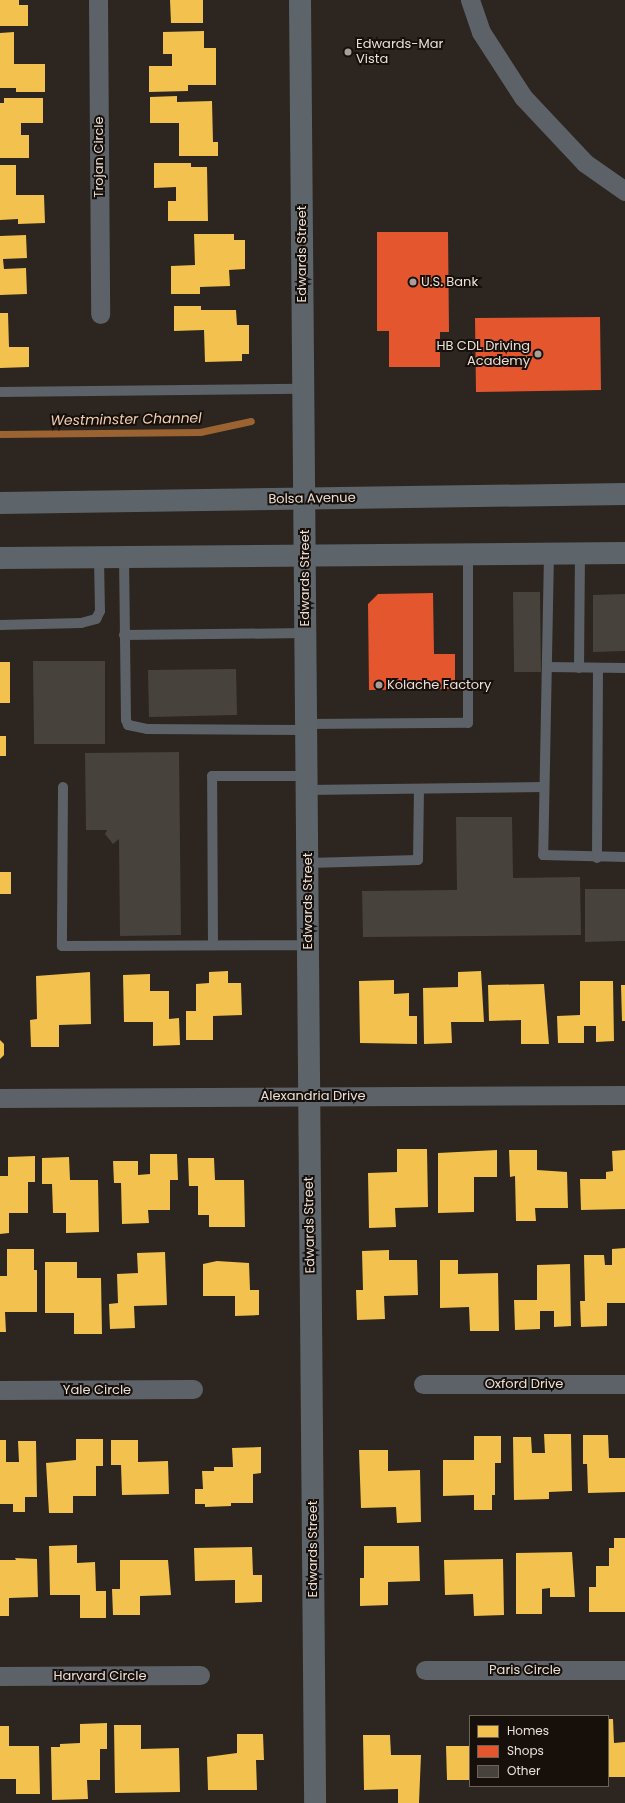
<!DOCTYPE html>
<style>
body{margin:0}
#map{position:relative;width:625px;height:1803px;overflow:hidden;background:#2d251f;font-family:Poppins,sans-serif}
div>[style]{position:absolute}
.homes>*{inset:0;background:#f2c14e}
.shops>*{inset:0;background:#e4572e}
.stream>*{height:7px;margin:-3.5px;padding:0 3.5px;transform-origin:3.5px;border-radius:3.5px;background:#9b6232}
.building>*{inset:0;background:#48423d}
.lane>*{height:10px;margin:-5px;padding:0 5px;transform-origin:5px;border-radius:5px;background:#5c6267}
.street>*{height:19px;margin:-9.5px;padding:0 9.5px;transform-origin:9.5px;border-radius:9.5px;background:#5c6267}
.secondary>*{height:22px;margin:-11px;padding:0 11px;transform-origin:11px;border-radius:11px;background:#5d646a}
.dots>*{width:11px;height:11px;translate:-50% -50%;box-sizing:border-box;border:2px solid #160f0a;border-radius:50%}
span{translate:-50% -50%;white-space:nowrap;text-align:center;line-height:1.15;-webkit-text-stroke:4px #160f0a;paint-order:stroke}
.poi-label{font-size:13px;color:#eadfd8}
.left{translate:0 -50%;text-align:left}
.right{translate:-100% -50%;text-align:right}
.street-label{font-size:13px;color:#eadfd8}
.water-label{font-size:14px;color:#f2ceb4;font-style:italic}
.legend{position:absolute;left:469px;top:1715px;width:140px;height:72px;box-sizing:border-box;background:#160f0a;border:1px solid #6b625c;margin:0;padding:5px 7px;list-style:none;font-size:12px;color:#eadfd8}
.legend li{display:flex;align-items:center;gap:8px;height:20px}
.legend b{width:20px;border:1px solid #6b625c}
</style>
<div id="map">
<div class="homes">
<div style="clip-path:polygon(0 0,19px 0,19px 5px,28px 5px,28px 26px,0 26px)"></div>
<div style="clip-path:polygon(170px 0,203px 0,203px 23px,171px 23px)"></div>
<div style="clip-path:polygon(204px 31px,204px 48px,216px 48px,216px 85px,188px 85px,188px 91px,149px 92px,149px 66px,172px 66px,172px 54px,163px 54px,163px 32px)"></div>
<div style="clip-path:polygon(14px 32px,14px 64px,45px 64px,45px 92px,16px 92px,16px 88px,0 88px,0 33px)"></div>
<div style="clip-path:polygon(177px 96px,177px 102px,212px 101px,213px 142px,218px 142px,218px 156px,179px 156px,179px 123px,150px 123px,150px 97px)"></div>
<div style="clip-path:polygon(4px 98px,43px 98px,43px 123px,21px 123px,21px 135px,29px 135px,29px 158px,0 158px,0 103px,4px 103px)"></div>
<div style="clip-path:polygon(154px 163px,191px 163px,191px 167px,207px 167px,208px 221px,168px 221px,168px 201px,176px 201px,176px 187px,154px 188px)"></div>
<div style="clip-path:polygon(0 165px,16px 165px,16px 195px,44px 195px,45px 223px,18px 224px,18px 219px,0 220px)"></div>
<div style="clip-path:polygon(194px 234px,234px 234px,234px 240px,245px 240px,245px 269px,229px 270px,230px 286px,200px 287px,200px 294px,171px 294px,171px 266px,195px 265px)"></div>
<div style="clip-path:polygon(26px 235px,27px 258px,3px 259px,4px 269px,26px 268px,27px 294px,0 295px,0 236px)"></div>
<div style="clip-path:polygon(174px 306px,201px 306px,201px 310px,236px 310px,237px 325px,249px 325px,249px 354px,242px 354px,242px 361px,205px 362px,204px 330px,174px 331px)"></div>
<div style="clip-path:polygon(0 313px,8px 313px,9px 347px,29px 347px,29px 367px,0 368px)"></div>
<div style="clip-path:polygon(0 662px,10px 662px,10px 703px,0 703px)"></div>
<div style="clip-path:polygon(0 736px,6px 736px,6px 756px,0 756px)"></div>
<div style="clip-path:polygon(0 872px,11px 872px,11px 894px,0 894px)"></div>
<div style="clip-path:polygon(228px 971px,228px 983px,241px 983px,242px 1015px,213px 1016px,213px 1040px,186px 1040px,186px 1011px,196px 1011px,196px 984px,209px 983px,209px 972px)"></div>
<div style="clip-path:polygon(481px 971px,484px 1022px,451px 1022px,452px 1043px,424px 1044px,423px 988px,458px 987px,458px 972px)"></div>
<div style="clip-path:polygon(90px 972px,91px 1024px,59px 1025px,59px 1047px,31px 1047px,30px 1020px,37px 1019px,36px 976px)"></div>
<div style="clip-path:polygon(150px 974px,150px 991px,169px 991px,169px 1019px,179px 1018px,180px 1045px,153px 1046px,153px 1022px,124px 1022px,123px 975px)"></div>
<div style="clip-path:polygon(394px 980px,394px 994px,409px 993px,409px 1016px,417px 1016px,417px 1044px,360px 1043px,359px 981px)"></div>
<div style="clip-path:polygon(580px 981px,613px 981px,614px 1041px,596px 1042px,596px 1026px,584px 1026px,584px 1043px,558px 1043px,557px 1016px,580px 1015px)"></div>
<div style="clip-path:polygon(544px 984px,549px 1044px,521px 1044px,521px 1020px,489px 1021px,488px 985px)"></div>
<div style="clip-path:polygon(621px 985px,625px 985px,625px 1021px,622px 1021px)"></div>
<div style="clip-path:polygon(0 1040px,4px 1044px,4px 1055px,0 1059px)"></div>
<div style="clip-path:polygon(397px 1149px,427px 1149px,428px 1207px,395px 1208px,396px 1227px,369px 1228px,368px 1173px,397px 1172px)"></div>
<div style="clip-path:polygon(497px 1150px,497px 1177px,474px 1177px,474px 1212px,438px 1213px,438px 1153px)"></div>
<div style="clip-path:polygon(509px 1150px,537px 1150px,537px 1170px,567px 1172px,568px 1208px,535px 1208px,536px 1221px,516px 1221px,515px 1176px,510px 1177px)"></div>
<div style="clip-path:polygon(625px 1150px,625px 1209px,581px 1210px,580px 1179px,606px 1179px,606px 1172px,613px 1171px,612px 1151px)"></div>
<div style="clip-path:polygon(150px 1154px,177px 1154px,178px 1180px,170px 1180px,170px 1210px,148px 1210px,149px 1223px,122px 1224px,121px 1183px,114px 1183px,113px 1161px,138px 1161px,138px 1175px,150px 1174px)"></div>
<div style="clip-path:polygon(35px 1156px,35px 1182px,28px 1182px,28px 1213px,9px 1213px,9px 1233px,0 1234px,0 1176px,8px 1176px,8px 1157px)"></div>
<div style="clip-path:polygon(69px 1157px,70px 1180px,98px 1180px,99px 1232px,66px 1233px,66px 1213px,53px 1213px,52px 1184px,42px 1184px,42px 1158px)"></div>
<div style="clip-path:polygon(188px 1158px,214px 1158px,215px 1180px,244px 1180px,245px 1227px,209px 1227px,209px 1215px,198px 1215px,198px 1186px,189px 1186px)"></div>
<div style="clip-path:polygon(625px 1248px,625px 1303px,607px 1303px,607px 1326px,581px 1327px,580px 1301px,585px 1301px,584px 1255px,604px 1255px,605px 1265px,612px 1265px,612px 1249px)"></div>
<div style="clip-path:polygon(7px 1249px,34px 1249px,34px 1270px,37px 1270px,37px 1312px,5px 1312px,6px 1332px,0 1332px,0 1276px,7px 1276px)"></div>
<div style="clip-path:polygon(389px 1250px,389px 1260px,417px 1260px,418px 1295px,384px 1296px,385px 1319px,357px 1320px,356px 1290px,363px 1290px,362px 1251px)"></div>
<div style="clip-path:polygon(165px 1252px,167px 1305px,134px 1306px,135px 1328px,110px 1329px,109px 1304px,118px 1303px,117px 1274px,138px 1273px,137px 1253px)"></div>
<div style="clip-path:polygon(440px 1260px,458px 1260px,458px 1274px,498px 1273px,499px 1331px,470px 1331px,469px 1307px,440px 1308px)"></div>
<div style="clip-path:polygon(217px 1261px,249px 1263px,250px 1290px,259px 1290px,259px 1315px,235px 1316px,235px 1296px,203px 1296px,203px 1264px)"></div>
<div style="clip-path:polygon(45px 1262px,77px 1262px,77px 1278px,101px 1278px,102px 1334px,74px 1334px,74px 1313px,45px 1313px)"></div>
<div style="clip-path:polygon(570px 1264px,571px 1326px,554px 1327px,554px 1311px,540px 1311px,540px 1329px,515px 1330px,514px 1300px,537px 1300px,537px 1265px)"></div>
<div style="clip-path:polygon(544px 1434px,571px 1434px,572px 1491px,549px 1492px,549px 1499px,514px 1500px,513px 1437px,531px 1437px,532px 1453px,545px 1453px)"></div>
<div style="clip-path:polygon(583px 1435px,608px 1435px,609px 1458px,625px 1458px,625px 1492px,588px 1493px,587px 1464px,583px 1464px)"></div>
<div style="clip-path:polygon(474px 1436px,501px 1436px,501px 1463px,495px 1463px,495px 1495px,492px 1495px,492px 1510px,474px 1510px,474px 1495px,443px 1496px,443px 1460px,474px 1460px)"></div>
<div style="clip-path:polygon(76px 1439px,103px 1439px,103px 1466px,96px 1466px,96px 1496px,73px 1496px,73px 1513px,49px 1513px,46px 1463px,76px 1460px)"></div>
<div style="clip-path:polygon(0 1440px,6px 1440px,6px 1462px,19px 1462px,18px 1441px,36px 1441px,37px 1497px,25px 1497px,25px 1512px,13px 1512px,13px 1504px,0 1504px)"></div>
<div style="clip-path:polygon(111px 1440px,138px 1440px,138px 1462px,168px 1461px,169px 1494px,122px 1495px,121px 1465px,111px 1465px)"></div>
<div style="clip-path:polygon(261px 1447px,261px 1473px,253px 1474px,253px 1503px,231px 1503px,231px 1506px,205px 1507px,205px 1504px,195px 1504px,195px 1489px,203px 1489px,202px 1471px,214px 1471px,214px 1467px,233px 1467px,232px 1448px)"></div>
<div style="clip-path:polygon(359px 1450px,388px 1450px,388px 1471px,420px 1470px,421px 1522px,397px 1523px,396px 1507px,361px 1508px)"></div>
<div style="clip-path:polygon(614px 1538px,625px 1538px,625px 1612px,589px 1612px,589px 1587px,596px 1587px,596px 1566px,609px 1566px,609px 1548px,614px 1548px)"></div>
<div style="clip-path:polygon(77px 1545px,77px 1563px,95px 1562px,96px 1591px,106px 1591px,106px 1618px,80px 1618px,80px 1595px,50px 1595px,49px 1546px)"></div>
<div style="clip-path:polygon(364px 1546px,419px 1546px,420px 1581px,388px 1582px,388px 1605px,360px 1606px,360px 1578px,364px 1578px)"></div>
<div style="clip-path:polygon(252px 1547px,253px 1575px,262px 1575px,262px 1602px,235px 1603px,235px 1580px,195px 1581px,194px 1548px)"></div>
<div style="clip-path:polygon(572px 1552px,575px 1597px,550px 1597px,550px 1588px,542px 1589px,542px 1614px,516px 1614px,516px 1553px)"></div>
<div style="clip-path:polygon(15px 1558px,37px 1559px,38px 1597px,9px 1598px,9px 1616px,0 1616px,0 1560px,16px 1560px)"></div>
<div style="clip-path:polygon(503px 1559px,504px 1615px,474px 1616px,473px 1594px,445px 1595px,444px 1560px)"></div>
<div style="clip-path:polygon(120px 1560px,168px 1560px,171px 1595px,140px 1596px,140px 1615px,113px 1615px,112px 1589px,120px 1589px)"></div>
<div style="clip-path:polygon(608px 1719px,613px 1719px,614px 1743px,625px 1742px,625px 1777px,608px 1777px)"></div>
<div style="clip-path:polygon(107px 1723px,107px 1749px,100px 1749px,100px 1780px,87px 1780px,88px 1799px,52px 1800px,51px 1747px,60px 1747px,60px 1744px,80px 1743px,80px 1724px)"></div>
<div style="clip-path:polygon(114px 1725px,141px 1725px,141px 1749px,179px 1748px,180px 1792px,115px 1793px)"></div>
<div style="clip-path:polygon(0 1726px,9px 1726px,9px 1746px,39px 1746px,40px 1794px,16px 1794px,16px 1779px,0 1779px)"></div>
<div style="clip-path:polygon(237px 1734px,263px 1734px,264px 1760px,256px 1760px,257px 1790px,208px 1790px,207px 1757px,237px 1753px)"></div>
<div style="clip-path:polygon(363px 1735px,390px 1735px,391px 1755px,421px 1755px,419px 1803px,398px 1803px,398px 1789px,364px 1790px)"></div>
<div style="clip-path:polygon(446px 1746px,470px 1746px,470px 1780px,447px 1780px)"></div>
</div>
<div class="shops">
<div style="clip-path:polygon(377px 232px,448px 232px,449px 332px,440px 332px,440px 367px,389px 367px,389px 331px,377px 331px)"></div>
<div style="clip-path:polygon(600px 317px,601px 390px,476px 392px,475px 318px)"></div>
<div style="clip-path:polygon(433px 593px,434px 654px,455px 654px,455px 689px,369px 690px,368px 604px,378px 594px)"></div>
</div>
<div class="stream">
<div style="left:0;top:434px;width:200px;rotate:-0.6deg"></div>
<div style="left:200px;top:432px;width:52px;rotate:-12.2deg"></div>
</div>
<div class="building">
<div style="clip-path:polygon(513px 592px,540px 592px,541px 672px,514px 672px)"></div>
<div style="clip-path:polygon(625px 594px,625px 651px,593px 652px,593px 595px)"></div>
<div style="clip-path:polygon(33px 661px,105px 661px,105px 744px,34px 744px)"></div>
<div style="clip-path:polygon(236px 669px,237px 715px,149px 717px,148px 670px)"></div>
<div style="clip-path:polygon(179px 752px,181px 935px,120px 936px,119px 839px,113px 844px,105px 834px,107px 830px,86px 830px,85px 753px)"></div>
<div style="clip-path:polygon(456px 817px,512px 817px,513px 878px,580px 877px,581px 935px,363px 937px,362px 891px,457px 890px)"></div>
<div style="clip-path:polygon(585px 889px,625px 889px,625px 941px,585px 942px)"></div>
</div>
<div class="lane">
<div style="left:0;top:392px;width:303px;rotate:-0.6deg"></div>
<div style="left:549px;top:554px;width:301px;rotate:91.1deg"></div>
<div style="left:543px;top:855px;width:82px;rotate:1.4deg"></div>
<div style="left:124px;top:556px;width:164px;rotate:89.3deg"></div>
<div style="left:126px;top:720px;width:5px;rotate:68deg"></div>
<div style="left:128px;top:725px;width:19px;rotate:12deg"></div>
<div style="left:147px;top:729px;width:159px;rotate:0.4deg"></div>
<div style="left:0;top:625px;width:81px;rotate:-1.4deg"></div>
<div style="left:81px;top:623px;width:16px;rotate:-15deg"></div>
<div style="left:96px;top:619px;width:9px;rotate:-63deg"></div>
<div style="left:100px;top:611px;width:54px;rotate:-91.1deg"></div>
<div style="left:124px;top:635px;width:181px;rotate:-0.6deg"></div>
<div style="left:547px;top:667px;width:78px;rotate:0.7deg"></div>
<div style="left:579px;top:668px;width:115px;rotate:-89.5deg"></div>
<div style="left:306px;top:724px;width:162px;rotate:-0.4deg"></div>
<div style="left:468px;top:723px;width:169px;rotate:-90deg"></div>
<div style="left:63px;top:787px;width:159px;rotate:90.4deg"></div>
<div style="left:62px;top:946px;width:246px;rotate:-0.2deg"></div>
<div style="left:306px;top:790px;width:238px;rotate:-0.7deg"></div>
<div style="left:597px;top:858px;width:190px;rotate:-89.7deg"></div>
<div style="left:308px;top:863px;width:110px;rotate:-1.6deg"></div>
<div style="left:418px;top:860px;width:71px;rotate:-89.2deg"></div>
<div style="left:213px;top:945px;width:169px;rotate:-90.3deg"></div>
<div style="left:212px;top:776px;width:94px"></div>
</div>
<div class="street">
<div style="left:98px;top:0;width:314px;rotate:89.6deg"></div>
<div style="left:470px;top:0;width:34px;rotate:71deg"></div>
<div style="left:481px;top:32px;width:77px;rotate:57.1deg"></div>
<div style="left:523px;top:97px;width:91px;rotate:46.8deg"></div>
<div style="left:585px;top:163px;width:49px;rotate:35deg"></div>
<div style="left:0;top:1098px;width:625px;rotate:-0.28deg"></div>
<div style="left:423px;top:1384px;width:202px"></div>
<div style="left:0;top:1390px;width:193px;rotate:-0.3deg"></div>
<div style="left:425px;top:1670px;width:200px"></div>
<div style="left:0;top:1676px;width:200px;rotate:-0.3deg"></div>
</div>
<div class="secondary">
<div style="left:300px;top:0;width:1803px;rotate:89.52deg"></div>
<div style="left:0;top:503px;width:625px;rotate:-0.83deg"></div>
<div style="left:0;top:558px;width:625px;rotate:-0.46deg"></div>
</div>
<div class="dots">
<div style="left:348px;top:52px;background:#a89e97"></div>
<div style="left:413px;top:282px;background:#a89e97"></div>
<div style="left:538px;top:354px;background:#a89e97"></div>
<div style="left:379px;top:685px;background:#a89e97"></div>
</div>
<div class="poi-label">
<span class="left" style="left:356px;top:52px">Edwards-Mar<br>Vista</span>
<span class="left" style="left:421px;top:282px">U.S. Bank</span>
<span class="right" style="left:530px;top:354px">HB CDL Driving<br>Academy</span>
<span class="left" style="left:387px;top:685px">Kolache Factory</span>
</div>
<div class="street-label">
<span style="left:99px;top:157px;rotate:-90deg">Trojan Circle</span>
<span style="left:302px;top:254px;rotate:-90deg">Edwards Street</span>
<span style="left:312px;top:499px;rotate:-1deg">Bolsa Avenue</span>
<span style="left:305px;top:578px;rotate:-90deg">Edwards Street</span>
<span style="left:308px;top:901px;rotate:-90deg">Edwards Street</span>
<span style="left:313px;top:1096px">Alexandria Drive</span>
<span style="left:310px;top:1225px;rotate:-91deg">Edwards Street</span>
<span style="left:524px;top:1384px">Oxford Drive</span>
<span style="left:97px;top:1390px">Yale Circle</span>
<span style="left:313px;top:1549px;rotate:-90deg">Edwards Street</span>
<span style="left:525px;top:1670px">Paris Circle</span>
<span style="left:100px;top:1676px">Harvard Circle</span>
</div>
<div class="water-label">
<span style="left:126px;top:419px;rotate:-1deg">Westminster Channel</span>
</div>
<ul class="legend">
<li><b style="height:11px;background:#f2c14e"></b>Homes</li>
<li><b style="height:11px;background:#e4572e"></b>Shops</li>
<li><b style="height:11px;background:#48423d"></b>Other</li>
</ul>
</div>
